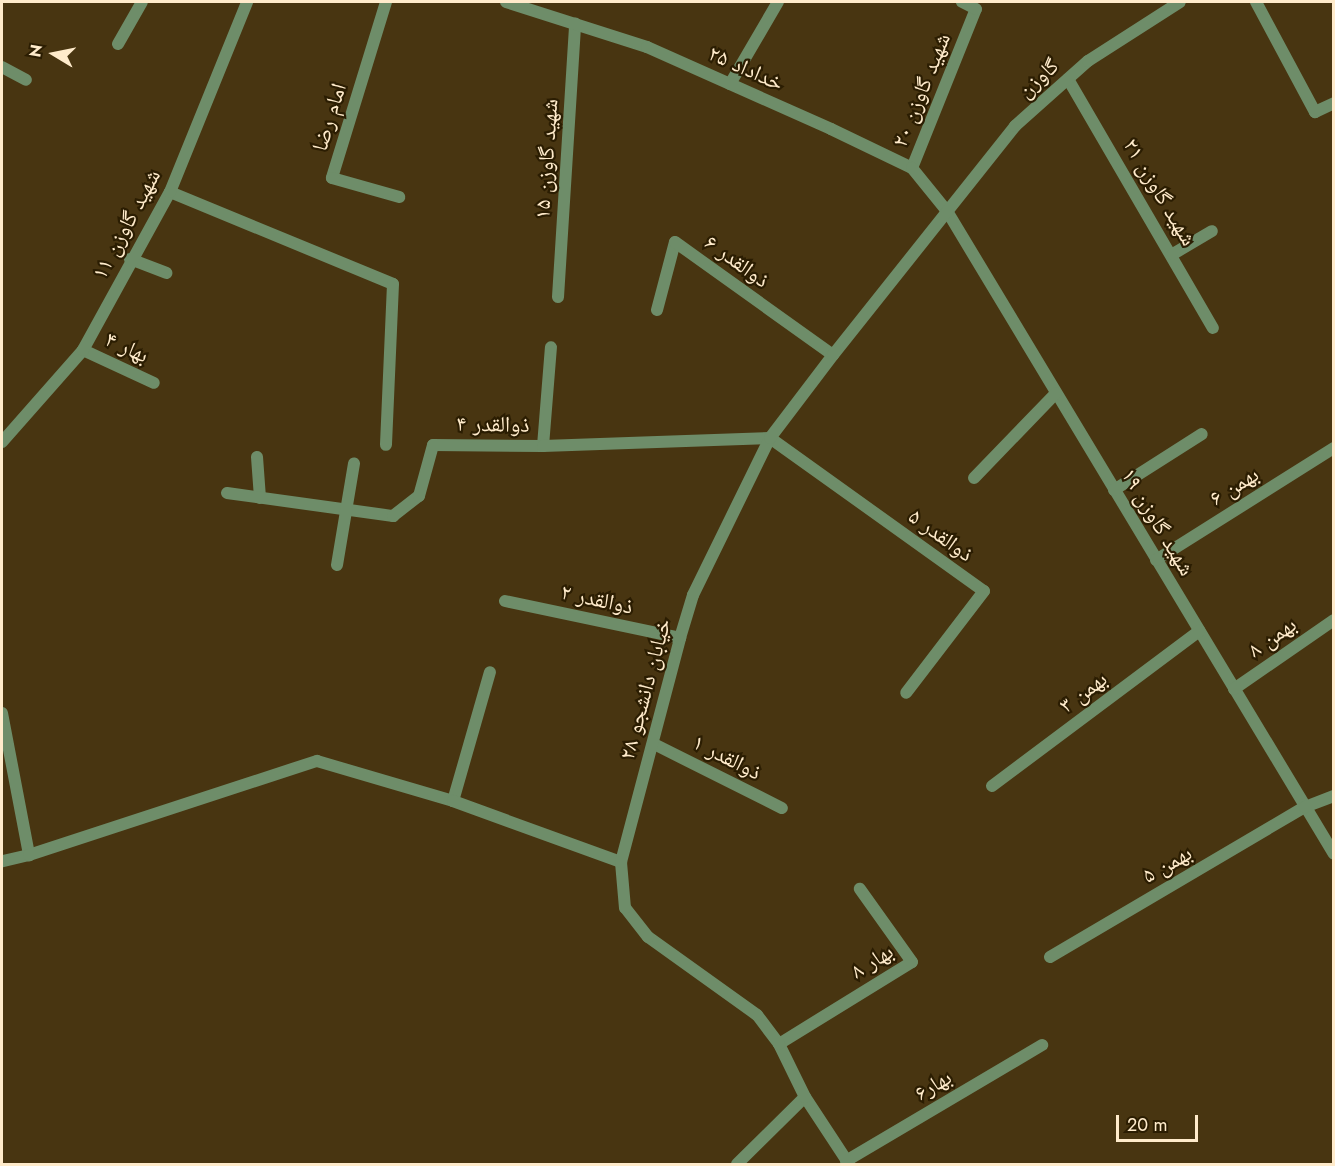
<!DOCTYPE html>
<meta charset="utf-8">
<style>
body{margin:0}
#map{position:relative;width:1335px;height:1166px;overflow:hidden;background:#483511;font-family:Jost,"Noto Naskh Arabic",sans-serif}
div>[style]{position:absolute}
.service>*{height:12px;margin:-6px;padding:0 6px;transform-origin:6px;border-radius:6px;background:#6e8d69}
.minor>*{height:12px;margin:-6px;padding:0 6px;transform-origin:6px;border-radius:6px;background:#6e8d69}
.tertiary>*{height:12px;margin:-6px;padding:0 6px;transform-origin:6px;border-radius:6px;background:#6e8d69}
span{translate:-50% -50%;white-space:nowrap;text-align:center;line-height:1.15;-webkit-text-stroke:4.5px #2b1d02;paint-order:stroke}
.street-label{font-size:22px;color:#ffebcb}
.frame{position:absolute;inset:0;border:3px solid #ffebcb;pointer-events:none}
.north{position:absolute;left:24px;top:24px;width:60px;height:60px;-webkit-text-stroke:4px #2b1d02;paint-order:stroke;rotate:280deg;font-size:16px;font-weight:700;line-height:24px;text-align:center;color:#ffebcb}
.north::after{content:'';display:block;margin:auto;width:21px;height:27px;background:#ffebcb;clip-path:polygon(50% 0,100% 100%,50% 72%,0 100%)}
.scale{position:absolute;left:1116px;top:1115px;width:82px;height:27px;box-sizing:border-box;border:3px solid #ffebcb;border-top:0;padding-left:8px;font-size:18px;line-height:21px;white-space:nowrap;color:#ffebcb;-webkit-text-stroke:4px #2b1d02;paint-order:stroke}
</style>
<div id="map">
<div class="service">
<div style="left:737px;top:1164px;width:95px;rotate:-44.6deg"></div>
</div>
<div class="minor">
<div style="left:386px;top:2px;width:184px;rotate:107.1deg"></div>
<div style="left:332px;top:178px;width:70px;rotate:15.8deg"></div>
<div style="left:1256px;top:2px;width:125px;rotate:61.8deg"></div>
<div style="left:1315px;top:112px;width:21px;rotate:-25deg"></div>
<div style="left:118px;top:44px;width:48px;rotate:-60.3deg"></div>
<div style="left:2px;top:67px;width:27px;rotate:28deg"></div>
<div style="left:1068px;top:79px;width:288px;rotate:59.8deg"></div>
<div style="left:730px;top:84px;width:95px;rotate:-59.7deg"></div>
<div style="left:912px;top:168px;width:171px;rotate:-68.1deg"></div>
<div style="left:976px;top:9px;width:16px;rotate:-153deg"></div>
<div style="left:170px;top:192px;width:241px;rotate:22.4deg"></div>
<div style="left:393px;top:284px;width:161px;rotate:92.5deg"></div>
<div style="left:947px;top:211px;width:750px;rotate:58.96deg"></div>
<div style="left:1173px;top:254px;width:45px;rotate:-30.5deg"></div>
<div style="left:130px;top:259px;width:39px;rotate:21deg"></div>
<div style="left:558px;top:297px;width:274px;rotate:-86.4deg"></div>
<div style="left:657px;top:310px;width:70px;rotate:-75.2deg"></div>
<div style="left:675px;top:242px;width:194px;rotate:35.6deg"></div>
<div style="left:83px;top:350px;width:78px;rotate:24.9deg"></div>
<div style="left:2px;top:442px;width:123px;rotate:-48.6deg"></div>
<div style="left:83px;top:350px;width:180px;rotate:-61.2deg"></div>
<div style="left:170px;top:192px;width:205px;rotate:-67.9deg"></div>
<div style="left:543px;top:446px;width:99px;rotate:-85.4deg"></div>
<div style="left:257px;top:457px;width:41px;rotate:85.8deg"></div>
<div style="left:974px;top:478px;width:118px;rotate:-46deg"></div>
<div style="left:1114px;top:490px;width:104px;rotate:-32.5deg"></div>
<div style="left:227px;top:493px;width:168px;rotate:7.9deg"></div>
<div style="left:393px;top:516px;width:33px;rotate:-38deg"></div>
<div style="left:419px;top:496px;width:53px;rotate:-74.6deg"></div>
<div style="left:433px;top:445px;width:110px;rotate:0.5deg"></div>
<div style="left:543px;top:446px;width:227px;rotate:-2deg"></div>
<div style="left:770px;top:438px;width:263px;rotate:35.6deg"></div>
<div style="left:984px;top:591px;width:128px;rotate:127.4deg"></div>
<div style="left:1156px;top:560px;width:210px;rotate:-32.2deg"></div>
<div style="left:337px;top:565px;width:103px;rotate:-80.5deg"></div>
<div style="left:505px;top:601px;width:179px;rotate:11.9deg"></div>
<div style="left:1234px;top:689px;width:121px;rotate:-34.6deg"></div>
<div style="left:2px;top:713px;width:145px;rotate:79.2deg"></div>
<div style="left:29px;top:855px;width:28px;rotate:167deg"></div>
<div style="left:654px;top:744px;width:143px;rotate:26.6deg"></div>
<div style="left:992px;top:786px;width:259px;rotate:-36.8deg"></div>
<div style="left:453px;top:801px;width:134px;rotate:-74deg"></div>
<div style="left:29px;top:855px;width:303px;rotate:-18.1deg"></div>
<div style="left:317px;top:761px;width:142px;rotate:16.4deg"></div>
<div style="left:453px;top:801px;width:179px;rotate:20deg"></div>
<div style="left:1050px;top:957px;width:296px;rotate:-30.5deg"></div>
<div style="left:1305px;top:807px;width:31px;rotate:-21deg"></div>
<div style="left:779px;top:1044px;width:156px;rotate:-31.7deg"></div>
<div style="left:912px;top:962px;width:90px;rotate:-125.5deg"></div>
<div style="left:846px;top:1161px;width:228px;rotate:-30.6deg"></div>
</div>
<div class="tertiary">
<div style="left:506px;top:2px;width:148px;rotate:17.7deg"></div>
<div style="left:647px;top:47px;width:201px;rotate:24deg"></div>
<div style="left:831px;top:129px;width:90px;rotate:25.7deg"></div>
<div style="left:912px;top:168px;width:55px;rotate:50.9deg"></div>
<div style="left:849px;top:1164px;width:80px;rotate:-123.3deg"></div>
<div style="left:805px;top:1097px;width:59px;rotate:-116.1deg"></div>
<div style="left:779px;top:1044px;width:36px;rotate:-127deg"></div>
<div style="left:757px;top:1015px;width:134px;rotate:-144.4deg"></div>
<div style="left:648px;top:937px;width:37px;rotate:-128deg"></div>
<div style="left:625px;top:908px;width:46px;rotate:-95deg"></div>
<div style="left:621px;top:862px;width:232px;rotate:-75.2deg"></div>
<div style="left:680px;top:638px;width:45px;rotate:-73.2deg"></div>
<div style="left:693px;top:595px;width:175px;rotate:-63.9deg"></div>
<div style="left:770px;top:438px;width:104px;rotate:-52.8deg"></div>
<div style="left:833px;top:355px;width:293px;rotate:-51.5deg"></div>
<div style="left:1015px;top:126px;width:98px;rotate:-41.7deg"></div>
<div style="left:1088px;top:61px;width:109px;rotate:-32.7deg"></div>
</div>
<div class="street-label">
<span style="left:746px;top:68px;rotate:24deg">خداداد ۲۵</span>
<span style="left:1038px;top:78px;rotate:-42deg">گاوزن</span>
<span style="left:921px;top:90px;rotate:-68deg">شهید گاوزن ۲۰</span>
<span style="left:329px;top:117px;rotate:-73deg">امام رضا</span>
<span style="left:546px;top:159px;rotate:-86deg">شهید گاوزن ۱۵</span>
<span style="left:1160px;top:192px;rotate:59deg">شهید گاوزن ۲۱</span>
<span style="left:126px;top:224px;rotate:-62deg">شهید گاوزن ۱۱</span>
<span style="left:737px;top:261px;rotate:36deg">ذوالقدر ۶</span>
<span style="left:127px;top:347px;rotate:25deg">بهار ۴</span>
<span style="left:493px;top:424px;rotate:1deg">ذوالقدر ۴</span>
<span style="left:1234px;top:486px;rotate:-32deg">بهمن ۶</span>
<span style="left:1158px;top:522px;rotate:59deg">شهید گاوزن ۱۹</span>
<span style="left:941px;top:535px;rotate:36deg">ذوالقدر ۵</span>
<span style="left:597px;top:599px;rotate:12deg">ذوالقدر ۲</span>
<span style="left:1272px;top:637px;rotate:-35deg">بهمن ۸</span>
<span style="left:645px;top:689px;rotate:-75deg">خیابان دانشجو ۲۸</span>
<span style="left:1083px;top:692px;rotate:-37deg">بهمن ۳</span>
<span style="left:727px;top:757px;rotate:27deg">ذوالقدر ۱</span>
<span style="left:1167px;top:864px;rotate:-30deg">بهمن ۵</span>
<span style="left:872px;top:961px;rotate:-32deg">بهار ۸</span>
<span style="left:933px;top:1085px;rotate:-31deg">بهار۶</span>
</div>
<div class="frame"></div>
<div class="north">N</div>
<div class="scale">20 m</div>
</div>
